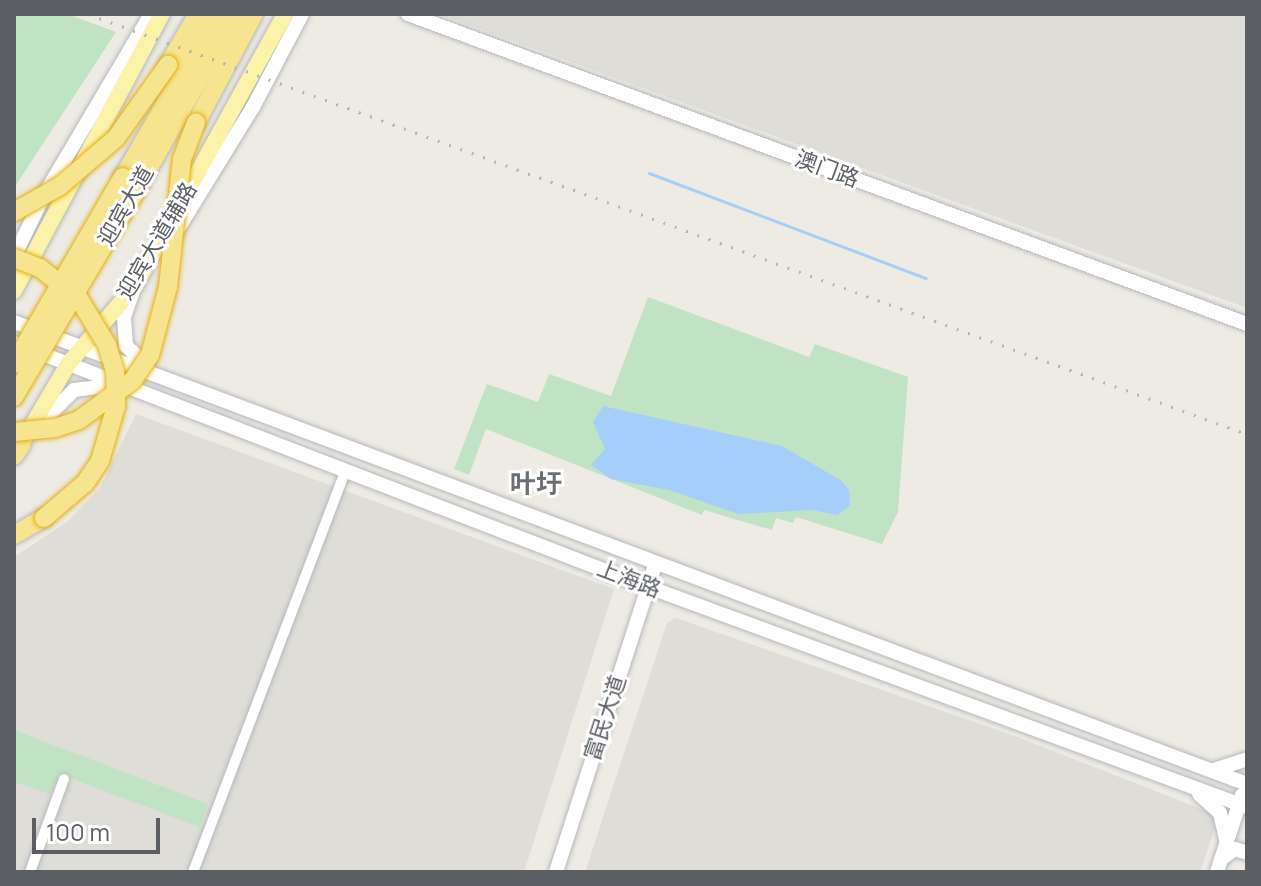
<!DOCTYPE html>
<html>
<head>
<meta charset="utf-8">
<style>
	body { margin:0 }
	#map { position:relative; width:1261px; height:886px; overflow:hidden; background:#edebe3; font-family:Manrope,"Noto Sans SC",sans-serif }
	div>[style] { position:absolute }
	.industrial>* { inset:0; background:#deddd7 }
	.green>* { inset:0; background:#c0e3c3 }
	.water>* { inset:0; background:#a5cffa }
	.stream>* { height:3px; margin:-1.5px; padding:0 1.5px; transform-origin:1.5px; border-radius:1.5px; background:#a5cffa }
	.roads { filter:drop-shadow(0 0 2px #b5b8bc) drop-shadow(0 0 2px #b5b8bc) }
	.street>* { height:10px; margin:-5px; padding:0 5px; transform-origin:5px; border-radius:5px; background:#fff }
	.secondary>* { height:14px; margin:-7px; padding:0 7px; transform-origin:7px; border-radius:7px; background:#fff }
	.primary>* { height:16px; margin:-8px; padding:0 8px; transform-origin:8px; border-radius:8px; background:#fbf3aa }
	.highway>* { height:18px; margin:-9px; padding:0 9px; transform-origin:9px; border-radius:9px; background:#f7e48f }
	.rail>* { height:3px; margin-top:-1.5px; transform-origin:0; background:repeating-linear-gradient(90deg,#b3b4b4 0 2px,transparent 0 12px) }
	.bridges { filter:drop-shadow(0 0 2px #e4b00c) drop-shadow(0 0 2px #e4b00c) }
	.highway-bridge>* { height:18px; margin:-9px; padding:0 9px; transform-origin:9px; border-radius:9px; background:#f7e48f }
	span { translate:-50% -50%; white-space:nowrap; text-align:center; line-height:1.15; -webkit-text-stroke:6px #fff; paint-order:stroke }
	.street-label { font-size:22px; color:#5b5e63 }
	.quarter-label { font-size:26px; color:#6c7075; font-weight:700 }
	.frame { position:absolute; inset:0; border:16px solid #5b5e63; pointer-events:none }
	.scale { position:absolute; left:32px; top:818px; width:128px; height:36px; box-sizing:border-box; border:4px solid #5b5e63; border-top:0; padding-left:10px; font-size:24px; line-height:28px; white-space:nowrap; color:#5b5e63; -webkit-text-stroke:6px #fff; paint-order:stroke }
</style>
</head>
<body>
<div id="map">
	<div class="industrial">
		<div style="clip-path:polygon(439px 14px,1247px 14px,1247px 308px)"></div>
		<div style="clip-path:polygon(136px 414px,614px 589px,524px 872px,14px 872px,14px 557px,67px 522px,100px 488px)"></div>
		<div style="clip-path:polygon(676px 618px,1020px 738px,1219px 816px,1200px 872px,585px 872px,667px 623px)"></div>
	</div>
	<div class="green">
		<div style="clip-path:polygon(14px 14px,67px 14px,116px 32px,14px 188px)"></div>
		<div style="clip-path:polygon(648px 297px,809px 357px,815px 344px,908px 377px,898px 512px,882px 544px,796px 517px,793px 523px,776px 518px,772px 530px,704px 510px,702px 515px,486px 429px,469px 475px,454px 469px,487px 384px,538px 402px,549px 374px,611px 396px)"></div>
		<div style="clip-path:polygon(14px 730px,208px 804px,200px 827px,59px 774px,50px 794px,14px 782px)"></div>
	</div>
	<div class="water">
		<div style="clip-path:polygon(603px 406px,782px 446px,842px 481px,849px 490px,850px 506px,837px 515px,812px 510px,738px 514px,669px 490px,611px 479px,591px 465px,605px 449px,593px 422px)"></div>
	</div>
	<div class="stream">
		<div style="left:649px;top:173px;width:296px;rotate:20.8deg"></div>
	</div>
	<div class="roads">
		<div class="street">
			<div style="left:30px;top:872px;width:99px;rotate:-69.9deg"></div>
			<div style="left:193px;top:872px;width:430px;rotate:-69.2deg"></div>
		</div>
		<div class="secondary">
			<div style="left:408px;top:14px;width:894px;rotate:20.28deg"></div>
			<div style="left:176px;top:232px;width:147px;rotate:-58.4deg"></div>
			<div style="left:253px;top:107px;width:105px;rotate:-62.2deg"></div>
			<div style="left:14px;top:257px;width:69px;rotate:-64.2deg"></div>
			<div style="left:44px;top:195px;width:210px;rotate:-59.4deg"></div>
			<div style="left:133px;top:291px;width:28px;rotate:109deg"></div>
			<div style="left:124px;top:317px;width:29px;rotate:86deg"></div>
			<div style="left:126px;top:346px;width:28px;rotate:42deg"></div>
			<div style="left:14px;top:322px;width:1317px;rotate:20.54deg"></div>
			<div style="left:14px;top:343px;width:662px;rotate:21.06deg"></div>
			<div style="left:632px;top:581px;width:655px;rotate:20.18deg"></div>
			<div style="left:38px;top:426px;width:51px;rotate:-45deg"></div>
			<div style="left:74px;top:390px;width:38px;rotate:-7deg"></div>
			<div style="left:1214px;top:770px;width:35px;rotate:-18deg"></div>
			<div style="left:1199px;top:794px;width:28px;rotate:42deg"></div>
			<div style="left:1220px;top:813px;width:26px;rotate:77deg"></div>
			<div style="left:1221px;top:859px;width:17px;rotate:-36deg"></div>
			<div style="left:1235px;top:849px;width:13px;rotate:18deg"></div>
			<div style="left:556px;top:872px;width:323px;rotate:-72.1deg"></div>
			<div style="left:1217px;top:872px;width:81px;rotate:-72deg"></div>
		</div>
		<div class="primary">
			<div style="left:14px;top:291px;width:314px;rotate:-61.9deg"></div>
			<div style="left:24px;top:439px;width:88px;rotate:-59.4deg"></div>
			<div style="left:69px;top:363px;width:101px;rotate:-49.4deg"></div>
			<div style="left:135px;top:286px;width:311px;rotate:-61.1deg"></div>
		</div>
		<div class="highway">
			<div style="left:168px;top:65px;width:59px;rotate:-59.5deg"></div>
			<div style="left:196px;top:123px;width:123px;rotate:-62deg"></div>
			<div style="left:123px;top:177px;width:188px;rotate:-60deg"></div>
			<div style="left:138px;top:187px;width:199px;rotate:-60.5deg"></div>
			<div style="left:14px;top:456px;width:14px;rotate:-56deg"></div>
			<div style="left:14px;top:535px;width:34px;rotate:-30deg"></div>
		</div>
	</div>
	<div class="rail">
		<div style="left:88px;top:14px;width:1233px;rotate:19.92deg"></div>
	</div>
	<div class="bridges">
		<div class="highway-bridge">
			<div style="left:14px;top:212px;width:53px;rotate:-29.5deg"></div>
			<div style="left:60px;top:186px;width:74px;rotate:-40.6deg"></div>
			<div style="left:116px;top:138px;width:90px;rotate:-54.5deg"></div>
			<div style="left:14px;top:258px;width:28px;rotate:21deg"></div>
			<div style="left:40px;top:268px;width:50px;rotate:38.5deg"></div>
			<div style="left:79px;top:299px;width:54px;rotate:58.7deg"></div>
			<div style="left:107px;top:345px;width:28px;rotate:73deg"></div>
			<div style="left:115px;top:372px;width:34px;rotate:88deg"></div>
			<div style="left:116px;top:406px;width:57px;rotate:106.2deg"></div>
			<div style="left:100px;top:461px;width:27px;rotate:124deg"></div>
			<div style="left:85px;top:483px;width:54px;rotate:139.5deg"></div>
			<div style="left:14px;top:364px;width:216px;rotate:-59.8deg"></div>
			<div style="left:14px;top:397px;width:244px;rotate:-59.4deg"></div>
			<div style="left:14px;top:432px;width:41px;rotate:-5.6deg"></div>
			<div style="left:55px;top:428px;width:25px;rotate:-18deg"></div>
			<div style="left:79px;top:420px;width:67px;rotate:-36.5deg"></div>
			<div style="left:133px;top:380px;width:30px;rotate:-56deg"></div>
			<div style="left:150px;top:355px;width:70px;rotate:-75.2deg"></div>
			<div style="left:168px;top:287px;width:129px;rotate:-83.8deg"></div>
			<div style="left:182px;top:159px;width:39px;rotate:-69deg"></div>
		</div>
	</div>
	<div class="street-label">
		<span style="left:827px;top:169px;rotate:20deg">澳门路</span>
		<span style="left:126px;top:206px;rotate:-60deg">迎宾大道</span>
		<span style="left:157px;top:241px;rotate:-59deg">迎宾大道辅路</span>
		<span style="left:629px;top:579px;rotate:21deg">上海路</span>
		<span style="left:605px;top:718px;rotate:-72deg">富民大道</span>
	</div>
	<div class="quarter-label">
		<span style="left:536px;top:484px">叶圩</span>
	</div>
	<div class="frame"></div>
	<div class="scale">100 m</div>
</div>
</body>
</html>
